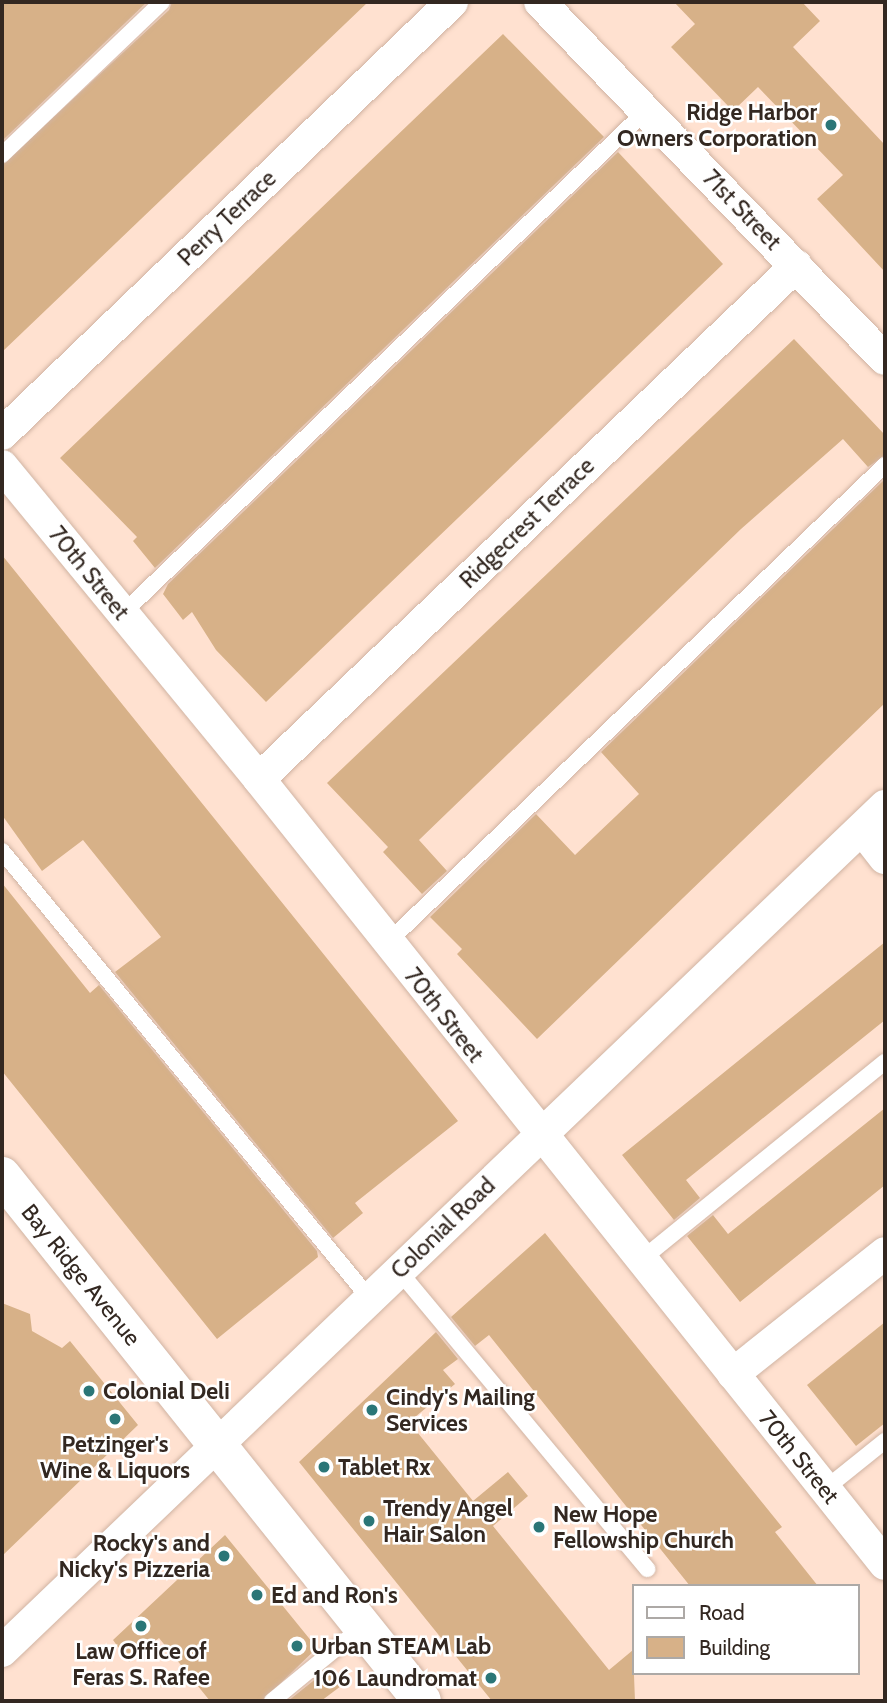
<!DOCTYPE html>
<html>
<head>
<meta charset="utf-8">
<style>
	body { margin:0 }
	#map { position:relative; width:887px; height:1703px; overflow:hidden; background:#ffe1d0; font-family:Cabin,sans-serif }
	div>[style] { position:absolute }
	.building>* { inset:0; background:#d7b188 }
	.roads { filter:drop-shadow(0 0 2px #d1b4a3) drop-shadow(0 0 2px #d1b4a3) }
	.service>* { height:16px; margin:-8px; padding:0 8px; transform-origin:8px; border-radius:8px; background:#fff }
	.minor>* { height:32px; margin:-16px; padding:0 16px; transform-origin:16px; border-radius:16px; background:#fff }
	.tertiary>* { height:38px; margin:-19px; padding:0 19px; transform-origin:19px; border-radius:19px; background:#fff }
	.dots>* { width:19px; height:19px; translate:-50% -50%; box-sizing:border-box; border:4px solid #fff; border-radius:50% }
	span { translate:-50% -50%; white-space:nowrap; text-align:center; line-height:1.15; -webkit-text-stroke:5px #fff; paint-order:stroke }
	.poi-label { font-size:23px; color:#332821; font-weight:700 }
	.right { translate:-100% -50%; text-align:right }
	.left { translate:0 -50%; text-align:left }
	.street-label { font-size:23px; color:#332821 }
	.frame { position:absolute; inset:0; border:4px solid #332821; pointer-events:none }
	.legend { position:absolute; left:632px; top:1584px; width:228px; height:91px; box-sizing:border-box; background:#fff; border:2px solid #ada9a6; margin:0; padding:9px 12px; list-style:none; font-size:21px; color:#332821 }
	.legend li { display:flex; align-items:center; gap:14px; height:35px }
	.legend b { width:35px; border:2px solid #ada9a6 }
</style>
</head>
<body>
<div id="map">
	<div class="building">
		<div style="clip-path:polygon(2px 2px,147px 2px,2px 141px)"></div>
		<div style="clip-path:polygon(172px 2px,368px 2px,2px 352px,2px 165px,169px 10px)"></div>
		<div style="clip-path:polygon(674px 2px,802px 2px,820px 21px,793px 47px,885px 145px,885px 272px,817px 199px,843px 175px,758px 87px,733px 111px,671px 47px,695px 24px)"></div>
		<div style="clip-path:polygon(503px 34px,604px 137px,155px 568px,133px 541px,137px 537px,60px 458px)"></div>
		<div style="clip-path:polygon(618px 152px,723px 264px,266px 702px,216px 650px,192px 612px,183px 620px,163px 594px,168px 584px)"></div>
		<div style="clip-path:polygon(794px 339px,885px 435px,885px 455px,868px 467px,843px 439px,741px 529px,419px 840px,447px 871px,422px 894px,383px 852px,388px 847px,327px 783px)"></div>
		<div style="clip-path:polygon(885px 479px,885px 703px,537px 1039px,457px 954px,462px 949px,430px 917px,536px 814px,575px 855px,616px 816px,639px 794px,601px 752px)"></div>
		<div style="clip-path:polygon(2px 555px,458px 1121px,355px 1203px,363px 1213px,333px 1238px,115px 972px,161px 937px,83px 840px,42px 871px,2px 815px)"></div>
		<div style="clip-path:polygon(2px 883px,90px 993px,99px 985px,317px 1251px,318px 1257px,217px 1339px,2px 1071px)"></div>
		<div style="clip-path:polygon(885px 942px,885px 1020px,686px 1180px,700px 1198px,674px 1220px,622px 1155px)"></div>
		<div style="clip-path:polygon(885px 1108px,885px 1185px,740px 1302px,687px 1236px,713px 1215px,728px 1234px)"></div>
		<div style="clip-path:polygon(545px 1233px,782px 1527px,775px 1532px,818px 1586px,690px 1586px,489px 1335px,475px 1346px,451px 1317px)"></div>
		<div style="clip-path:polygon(2px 1303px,30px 1314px,32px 1331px,62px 1348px,70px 1341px,138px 1425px,2px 1556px)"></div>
		<div style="clip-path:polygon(885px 1322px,885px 1423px,856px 1446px,807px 1385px)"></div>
		<div style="clip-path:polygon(436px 1332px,458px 1359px,443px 1370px,455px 1384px,409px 1422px,473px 1501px,508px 1472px,528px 1496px,493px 1526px,609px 1670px,633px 1650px,635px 1701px,492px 1701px,299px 1462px)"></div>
		<div style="clip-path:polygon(225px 1535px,317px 1648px,262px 1701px,210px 1701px,159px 1638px,129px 1662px,113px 1640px)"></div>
		<div style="clip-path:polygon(328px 1669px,341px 1686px,321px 1701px,288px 1701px)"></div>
	</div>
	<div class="roads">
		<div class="service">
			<div style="left:2px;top:155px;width:221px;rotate:-43.7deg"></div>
			<div style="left:123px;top:613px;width:725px;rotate:-43.83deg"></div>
			<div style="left:2px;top:851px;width:580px;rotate:50.6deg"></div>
			<div style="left:387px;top:943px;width:690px;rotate:-43.83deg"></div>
			<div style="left:641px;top:1260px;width:314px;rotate:-39.1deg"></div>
			<div style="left:399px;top:1271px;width:388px;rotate:50.2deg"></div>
			<div style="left:825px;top:1489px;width:77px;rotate:-38.7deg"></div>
			<div style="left:272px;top:1701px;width:117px;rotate:-39.4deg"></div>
		</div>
		<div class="minor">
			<div style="left:540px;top:2px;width:496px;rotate:46deg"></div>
			<div style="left:2px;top:434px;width:624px;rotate:-43.83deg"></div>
			<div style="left:2px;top:466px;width:405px;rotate:50.6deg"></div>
			<div style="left:259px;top:779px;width:1004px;rotate:51.43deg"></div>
			<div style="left:259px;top:779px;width:743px;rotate:-43.69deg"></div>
			<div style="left:862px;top:829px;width:37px;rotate:52deg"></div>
			<div style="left:733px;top:1374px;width:194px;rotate:-38.5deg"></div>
			<div style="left:2px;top:1651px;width:1222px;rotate:-43.74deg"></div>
		</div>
		<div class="tertiary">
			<div style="left:2px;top:1176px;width:672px;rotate:51.34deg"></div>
		</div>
	</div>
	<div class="dots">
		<div style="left:831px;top:125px;background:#2b7677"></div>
		<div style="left:89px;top:1391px;background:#2b7677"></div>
		<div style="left:372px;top:1410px;background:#2b7677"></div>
		<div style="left:115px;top:1419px;background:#2b7677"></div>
		<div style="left:324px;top:1467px;background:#2b7677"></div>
		<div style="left:369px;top:1521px;background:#2b7677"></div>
		<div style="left:539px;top:1527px;background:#2b7677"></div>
		<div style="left:224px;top:1556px;background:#2b7677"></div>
		<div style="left:257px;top:1595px;background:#2b7677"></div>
		<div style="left:141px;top:1626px;background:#2b7677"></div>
		<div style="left:297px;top:1646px;background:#2b7677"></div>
		<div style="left:491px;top:1678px;background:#2b7677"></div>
	</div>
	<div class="poi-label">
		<span class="right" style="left:817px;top:125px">Ridge Harbor<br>Owners Corporation</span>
		<span class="left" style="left:103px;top:1391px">Colonial Deli</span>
		<span class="left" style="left:386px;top:1410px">Cindy's Mailing<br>Services</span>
		<span style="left:115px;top:1457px">Petzinger's<br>Wine &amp; Liquors</span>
		<span class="left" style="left:338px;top:1467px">Tablet Rx</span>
		<span class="left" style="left:383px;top:1521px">Trendy Angel<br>Hair Salon</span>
		<span class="left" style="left:553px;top:1527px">New Hope<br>Fellowship Church</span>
		<span class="right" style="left:210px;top:1556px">Rocky's and<br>Nicky's Pizzeria</span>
		<span class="left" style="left:271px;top:1595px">Ed and Ron's</span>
		<span class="left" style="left:311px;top:1646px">Urban STEAM Lab</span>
		<span style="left:141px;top:1664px">Law Office of<br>Feras S. Rafee</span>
		<span class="right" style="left:477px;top:1678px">106 Laundromat</span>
	</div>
	<div class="street-label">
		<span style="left:742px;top:210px;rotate:46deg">71st Street</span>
		<span style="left:227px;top:218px;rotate:-44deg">Perry Terrace</span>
		<span style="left:527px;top:523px;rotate:-44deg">Ridgecrest Terrace</span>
		<span style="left:89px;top:573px;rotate:51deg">70th Street</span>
		<span style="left:444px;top:1015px;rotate:52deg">70th Street</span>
		<span style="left:443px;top:1228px;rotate:-44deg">Colonial Road</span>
		<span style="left:81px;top:1275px;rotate:51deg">Bay Ridge Avenue</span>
		<span style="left:799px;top:1457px;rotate:51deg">70th Street</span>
	</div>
	<div class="frame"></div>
	<ul class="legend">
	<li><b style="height:9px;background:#fff"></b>Road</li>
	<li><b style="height:19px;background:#d7b188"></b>Building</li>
	</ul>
</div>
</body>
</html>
